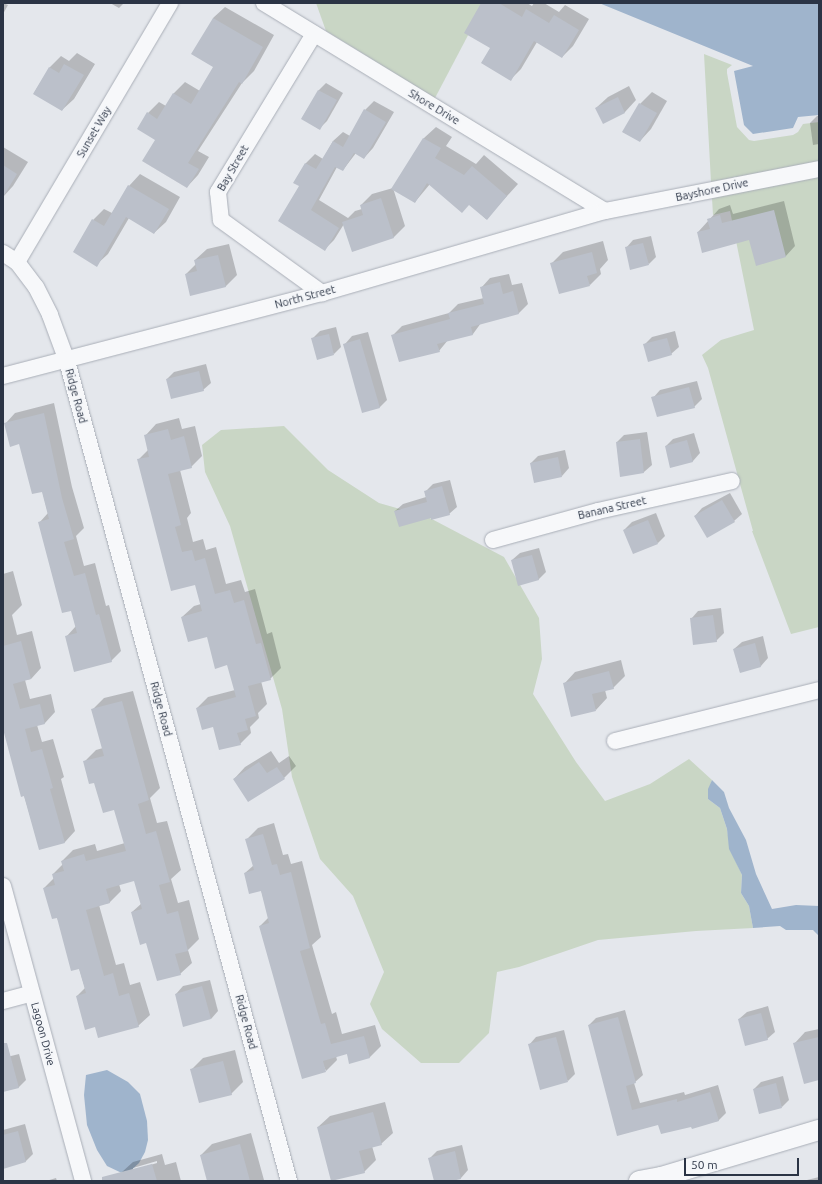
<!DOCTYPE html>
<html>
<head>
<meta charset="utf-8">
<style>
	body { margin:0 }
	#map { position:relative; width:822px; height:1184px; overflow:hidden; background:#e4e7ec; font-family:Ubuntu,sans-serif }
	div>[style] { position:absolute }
	.green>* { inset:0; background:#c9d6c5 }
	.water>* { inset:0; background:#9fb4cc }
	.shadow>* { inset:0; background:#0003 }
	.building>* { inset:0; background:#bbc0ca }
	.roads { filter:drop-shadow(0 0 1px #a9aeb7) drop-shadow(0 0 1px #a9aeb7) }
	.minor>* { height:16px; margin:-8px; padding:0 8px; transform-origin:8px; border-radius:8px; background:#f7f8fa }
	.tertiary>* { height:20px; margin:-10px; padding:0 10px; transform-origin:10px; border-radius:10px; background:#f7f8fa }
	span { translate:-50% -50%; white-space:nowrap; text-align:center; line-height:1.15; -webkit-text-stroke:4px #f4f6f9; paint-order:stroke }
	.street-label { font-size:11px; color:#2b3445 }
	.frame { position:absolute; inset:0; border:4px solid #2b3445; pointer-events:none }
	.scale { position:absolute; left:684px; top:1158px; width:115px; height:18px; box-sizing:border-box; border:2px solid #2b3445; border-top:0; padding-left:5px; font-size:12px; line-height:14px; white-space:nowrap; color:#2b3445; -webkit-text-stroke:3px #f4f6f9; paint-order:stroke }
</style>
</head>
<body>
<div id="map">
	<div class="green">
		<div style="clip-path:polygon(316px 3px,485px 3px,435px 98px,326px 31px)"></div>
		<div style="clip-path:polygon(704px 54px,732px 65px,727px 69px,727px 73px,737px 127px,749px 140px,754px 141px,793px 135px,798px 132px,803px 124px,819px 122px,819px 161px,711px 182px)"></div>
		<div style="clip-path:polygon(819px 177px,819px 627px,791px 634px,752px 531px,753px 531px,708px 368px,702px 355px,721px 340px,754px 330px,730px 211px,713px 215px,712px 198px)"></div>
		<div style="clip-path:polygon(284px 426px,328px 470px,379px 503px,428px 517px,504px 557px,539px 618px,542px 659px,533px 694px,576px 762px,605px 801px,650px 784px,689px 759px,712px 780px,709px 789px,708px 799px,720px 808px,727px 829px,730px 849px,742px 875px,741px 893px,749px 906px,753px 928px,696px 931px,598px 940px,519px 967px,497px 972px,489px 1033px,459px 1063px,421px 1063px,382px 1029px,370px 1004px,384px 972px,353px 896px,320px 859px,292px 777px,282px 709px,230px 526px,205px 472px,202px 445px,221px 430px)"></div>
	</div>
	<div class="water">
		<div style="clip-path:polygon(599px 3px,819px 3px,819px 115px,798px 117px,793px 128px,753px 134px,744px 125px,734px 71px,753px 66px)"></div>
		<div style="clip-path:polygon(712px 780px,724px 792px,729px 808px,746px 840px,756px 874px,772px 909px,796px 905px,819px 906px,819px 936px,813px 930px,786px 930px,780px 926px,753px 928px,749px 906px,741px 893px,742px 875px,729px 849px,727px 829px,720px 808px,708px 799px,708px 789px)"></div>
		<div style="clip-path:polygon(107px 1070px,128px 1082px,140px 1094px,147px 1121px,148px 1140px,145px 1152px,139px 1163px,126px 1175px,107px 1166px,97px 1150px,87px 1125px,84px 1095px,86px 1075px)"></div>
	</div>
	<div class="shadow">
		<div style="clip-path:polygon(3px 3px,8px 5px,3px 14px)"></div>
		<div style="clip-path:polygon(110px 3px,124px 3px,119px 8px)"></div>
		<div style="clip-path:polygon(483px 3px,527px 3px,532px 6px,534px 3px,544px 3px,559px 12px,565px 5px,589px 19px,573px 46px,562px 57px,537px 42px,521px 69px,511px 79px,491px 48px)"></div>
		<div style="clip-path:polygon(225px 7px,274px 35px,254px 71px,242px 83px,198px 151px,209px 157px,198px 175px,187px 187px,156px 139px,148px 113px,159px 102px,166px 106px,174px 93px,185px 82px,200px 91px,215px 66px,213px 18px)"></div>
		<div style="clip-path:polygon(77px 53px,95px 64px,74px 99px,62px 110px,34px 93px,50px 67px,61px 56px,69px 61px)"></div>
		<div style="clip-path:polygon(326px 83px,343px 93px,327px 121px,319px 129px,302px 118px,319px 90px)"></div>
		<div style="clip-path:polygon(629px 86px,636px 100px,625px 112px,603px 122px,596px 108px,608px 97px)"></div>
		<div style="clip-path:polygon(652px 92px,667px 101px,651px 129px,640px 141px,623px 132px,640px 104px)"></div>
		<div style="clip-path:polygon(374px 101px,394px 112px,373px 148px,364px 158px,356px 153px,343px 170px,337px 167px,319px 200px,348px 218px,355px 211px,362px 209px,361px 205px,372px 194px,393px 188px,424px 138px,436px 127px,452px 137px,446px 146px,476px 164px,484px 155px,518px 184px,486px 219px,470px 204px,430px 184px,415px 202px,393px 188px,405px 226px,394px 237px,353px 251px,344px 224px,334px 240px,325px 249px,301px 186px,295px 182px,306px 163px,315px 154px,323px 159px,333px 141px,343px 132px,350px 136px,365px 110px)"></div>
		<div style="clip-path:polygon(817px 116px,819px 116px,819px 144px,813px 145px,810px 123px)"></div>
		<div style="clip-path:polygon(3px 147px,28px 162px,13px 186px,3px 197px)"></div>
		<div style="clip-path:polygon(140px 174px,180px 197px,166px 222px,154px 233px,129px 218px,108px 254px,96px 265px,93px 220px,104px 209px,112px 213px,129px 186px)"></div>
		<div style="clip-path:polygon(784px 201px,795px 246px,785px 257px,750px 239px,698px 232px,719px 209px,730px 205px,733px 214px)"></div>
		<div style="clip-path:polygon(651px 236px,656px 257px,649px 264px,626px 248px,633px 240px)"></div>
		<div style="clip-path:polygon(603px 241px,608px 260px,600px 269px,601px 274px,590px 285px,551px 264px,563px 252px)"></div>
		<div style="clip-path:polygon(229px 244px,237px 275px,225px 287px,186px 274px,196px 264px,195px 260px,207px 249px)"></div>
		<div style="clip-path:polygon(509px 274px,512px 285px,522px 283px,528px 304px,519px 313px,481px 323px,473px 334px,448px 340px,439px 351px,393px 335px,402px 326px,449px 313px,458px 304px,484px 298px,481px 288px,490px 278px)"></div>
		<div style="clip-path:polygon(336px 327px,341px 347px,334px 354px,312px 339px,320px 331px)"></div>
		<div style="clip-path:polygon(675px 331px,679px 347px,671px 354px,645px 344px,652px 337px)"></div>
		<div style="clip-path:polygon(368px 332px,387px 400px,380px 407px,363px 411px,345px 344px,352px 336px)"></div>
		<div style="clip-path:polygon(206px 364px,211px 383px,203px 390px,167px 379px,174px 372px)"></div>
		<div style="clip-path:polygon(697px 381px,702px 399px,694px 407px,653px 398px,660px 390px)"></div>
		<div style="clip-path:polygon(54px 403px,72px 487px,84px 528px,76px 536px,84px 566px,95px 563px,106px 606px,109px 605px,121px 651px,111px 661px,66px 637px,76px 626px,72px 609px,39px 523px,48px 513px,42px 490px,20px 443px,5px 424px,15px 413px)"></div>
		<div style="clip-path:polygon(179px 418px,182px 429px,195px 426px,202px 456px,191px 467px,180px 470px,191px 513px,187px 518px,193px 542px,203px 539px,206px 550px,216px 547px,226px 584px,241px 580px,245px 592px,255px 589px,267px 634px,272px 632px,281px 668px,270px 679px,261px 681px,267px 704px,258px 713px,259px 718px,250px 727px,251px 733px,240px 744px,213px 726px,197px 708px,208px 697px,235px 690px,228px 664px,207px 636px,182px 617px,194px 606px,201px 604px,196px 583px,138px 460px,149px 449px,145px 436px,156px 424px)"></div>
		<div style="clip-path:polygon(647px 432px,652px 465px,644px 472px,621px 476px,617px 442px,624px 435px)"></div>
		<div style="clip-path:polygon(694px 433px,700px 453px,693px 461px,671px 467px,666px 446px,673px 439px)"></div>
		<div style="clip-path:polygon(565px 450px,569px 468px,562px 476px,531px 463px,538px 456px)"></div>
		<div style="clip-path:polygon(450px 480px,457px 507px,449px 514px,432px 517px,395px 511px,403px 504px,426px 497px,425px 492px,433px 484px)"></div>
		<div style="clip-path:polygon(730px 493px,742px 514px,734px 521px,695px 516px,702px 508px)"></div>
		<div style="clip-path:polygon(656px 513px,665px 536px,658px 543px,624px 530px,632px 522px)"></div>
		<div style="clip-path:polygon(539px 548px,546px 572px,538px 580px,512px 560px,520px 553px)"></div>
		<div style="clip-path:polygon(13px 571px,22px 605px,12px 615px,17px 635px,32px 631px,41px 668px,31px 679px,25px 680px,30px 699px,51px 694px,55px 712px,45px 723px,37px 725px,42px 742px,53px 739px,64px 777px,61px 779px,75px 831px,65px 842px,40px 849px,3px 725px,3px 574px)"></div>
		<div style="clip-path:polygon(721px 608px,724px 633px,716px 641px,691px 619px,698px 611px)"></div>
		<div style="clip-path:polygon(763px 636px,768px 658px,761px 666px,740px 672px,734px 649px,742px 642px)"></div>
		<div style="clip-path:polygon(621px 660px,625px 676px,613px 688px,605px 690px,607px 698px,596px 710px,564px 684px,575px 672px)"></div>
		<div style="clip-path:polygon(133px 691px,160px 788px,150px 798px,157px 823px,167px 821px,181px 870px,171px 879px,178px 903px,189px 900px,199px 939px,188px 950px,192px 963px,180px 974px,147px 942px,132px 912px,142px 903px,135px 880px,119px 884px,121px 891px,109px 903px,99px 905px,116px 965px,124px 963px,130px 985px,140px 982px,150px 1015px,138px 1026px,96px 1026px,77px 996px,85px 988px,79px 968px,44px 888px,54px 878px,53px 874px,63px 864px,62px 861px,73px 850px,95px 844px,97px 851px,125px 843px,115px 809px,95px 782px,84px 762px,96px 750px,103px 748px,92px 710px,104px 698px)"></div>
		<div style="clip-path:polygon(271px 751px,279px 763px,289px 756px,296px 766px,284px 778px,234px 779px,245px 767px)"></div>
		<div style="clip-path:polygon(274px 823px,283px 855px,288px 854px,291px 864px,302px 861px,321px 937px,312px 945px,332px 1014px,336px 1012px,342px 1034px,375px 1025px,381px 1046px,370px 1057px,350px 1062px,347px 1053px,336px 1056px,337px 1060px,326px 1071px,260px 926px,269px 917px,261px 890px,245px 873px,254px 865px,247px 839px,258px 828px)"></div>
		<div style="clip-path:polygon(210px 980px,218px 1011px,211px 1019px,176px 994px,183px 986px)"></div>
		<div style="clip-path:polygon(768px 1006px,775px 1032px,767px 1039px,739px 1019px,747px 1012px)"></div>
		<div style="clip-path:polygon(625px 1010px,643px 1075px,634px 1083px,640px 1103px,684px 1092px,685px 1095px,718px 1085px,726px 1113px,718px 1121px,692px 1125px,659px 1124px,618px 1135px,589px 1025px,596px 1018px)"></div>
		<div style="clip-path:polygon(819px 1029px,819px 1079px,794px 1044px,805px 1032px)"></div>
		<div style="clip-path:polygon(564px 1030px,575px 1074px,568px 1081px,529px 1045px,536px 1037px)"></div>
		<div style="clip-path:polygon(235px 1050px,243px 1082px,231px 1094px,191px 1070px,203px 1058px)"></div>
		<div style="clip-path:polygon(19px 1054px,26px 1080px,19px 1087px,3px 1091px,3px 1058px)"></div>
		<div style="clip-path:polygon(783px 1076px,789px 1100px,782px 1107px,754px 1089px,761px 1082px)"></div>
		<div style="clip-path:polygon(385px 1102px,393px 1133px,381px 1144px,372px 1146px,376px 1160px,364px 1172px,318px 1127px,330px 1116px)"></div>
		<div style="clip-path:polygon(25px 1124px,33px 1154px,26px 1161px,3px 1168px,3px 1130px)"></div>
		<div style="clip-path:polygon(251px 1133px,264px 1180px,266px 1181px,208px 1181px,201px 1155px,212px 1144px)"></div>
		<div style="clip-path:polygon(462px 1145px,468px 1170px,461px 1178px,448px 1181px,435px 1181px,429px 1159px,437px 1151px)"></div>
		<div style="clip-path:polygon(evenodd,162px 1154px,165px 1165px,176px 1162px,181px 1181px,125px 1181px,122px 1172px,133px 1162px,162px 1154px,157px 1161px,157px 1163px,133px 1170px,133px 1168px,157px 1161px)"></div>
		<div style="clip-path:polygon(819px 1177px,819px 1181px,803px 1181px)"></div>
		<div style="clip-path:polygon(56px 1178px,57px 1181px,46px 1181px)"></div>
	</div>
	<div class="building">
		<div style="clip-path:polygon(481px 3px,499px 3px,522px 17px,526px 9px,549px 23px,554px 15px,579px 30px,562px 58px,534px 41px,511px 81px,481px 63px,490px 48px,464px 33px)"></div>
		<div style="clip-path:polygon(213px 18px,263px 47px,242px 84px,239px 82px,188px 163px,199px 169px,187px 188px,142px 161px,155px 140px,137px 129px,147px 112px,157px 119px,173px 93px,191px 104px,213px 67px,191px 54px)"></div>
		<div style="clip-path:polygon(64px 64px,84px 75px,62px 111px,33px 94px,49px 67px,59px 73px)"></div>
		<div style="clip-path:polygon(318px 90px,337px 100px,320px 130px,301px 119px)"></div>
		<div style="clip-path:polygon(618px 97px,625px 113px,603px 124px,595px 108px)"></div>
		<div style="clip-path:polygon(639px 103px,657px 113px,640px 142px,622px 132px)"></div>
		<div style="clip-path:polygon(364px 109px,386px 122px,364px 159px,354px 153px,343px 171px,335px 167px,311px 210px,339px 228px,325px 251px,278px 221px,299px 186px,293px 183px,305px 163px,316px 169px,333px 141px,343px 147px)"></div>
		<div style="clip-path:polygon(423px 138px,441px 148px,435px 158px,464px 175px,472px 166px,507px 196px,487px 220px,469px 205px,462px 213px,427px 183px,415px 203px,391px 189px)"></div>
		<div style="clip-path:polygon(3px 165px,17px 174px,3px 197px)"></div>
		<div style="clip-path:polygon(128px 185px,169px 209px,154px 234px,126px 217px,97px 267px,73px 252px,92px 219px,104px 226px)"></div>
		<div style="clip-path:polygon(381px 198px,394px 238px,352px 252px,342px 222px,363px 215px,360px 205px)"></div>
		<div style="clip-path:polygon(774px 210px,786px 257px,756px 266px,749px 240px,702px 253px,697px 232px,710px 229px,707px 219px,720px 215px,722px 223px)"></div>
		<div style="clip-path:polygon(643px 243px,649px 265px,630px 270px,625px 247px)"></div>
		<div style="clip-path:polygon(592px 252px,597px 273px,587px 276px,590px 286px,559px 294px,550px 263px)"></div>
		<div style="clip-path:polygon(218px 255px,226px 287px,190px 296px,185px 274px,197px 271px,194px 260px)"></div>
		<div style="clip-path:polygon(500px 282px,503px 294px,513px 291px,519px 314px,471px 327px,473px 335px,437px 344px,440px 352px,399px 362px,391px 335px,450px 319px,448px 313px,484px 304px,480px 287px)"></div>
		<div style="clip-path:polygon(329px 334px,334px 355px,317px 360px,311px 338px)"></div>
		<div style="clip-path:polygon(667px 338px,672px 355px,648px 362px,643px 344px)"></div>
		<div style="clip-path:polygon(360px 339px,380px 408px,362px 413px,343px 344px)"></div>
		<div style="clip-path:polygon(199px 371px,204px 391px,171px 399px,166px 379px)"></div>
		<div style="clip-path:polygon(689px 387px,695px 408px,657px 417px,651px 397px)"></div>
		<div style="clip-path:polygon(44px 413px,62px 498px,74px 539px,64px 542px,74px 576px,85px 573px,96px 615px,99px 614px,112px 662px,74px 672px,65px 636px,77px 633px,71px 611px,62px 613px,38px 522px,49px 519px,42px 492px,32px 494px,19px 444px,10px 447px,4px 423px)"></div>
		<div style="clip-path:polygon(168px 429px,171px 440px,184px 436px,192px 468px,168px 474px,181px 525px,175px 527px,182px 552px,192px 550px,195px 561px,205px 558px,215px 594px,230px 590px,234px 603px,244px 600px,256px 644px,261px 643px,271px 680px,248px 686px,256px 716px,245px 719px,248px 730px,237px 733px,241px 745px,219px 750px,213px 727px,202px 730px,196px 708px,236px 697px,227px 665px,215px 669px,207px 637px,188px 642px,181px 617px,202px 611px,195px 585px,171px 591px,137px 459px,149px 457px,144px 435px)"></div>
		<div style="clip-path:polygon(640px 439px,644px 473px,620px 477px,616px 442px)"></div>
		<div style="clip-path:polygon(687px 440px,693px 462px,670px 468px,665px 446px)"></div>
		<div style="clip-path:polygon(558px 457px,562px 477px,534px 483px,530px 463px)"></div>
		<div style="clip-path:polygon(442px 486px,450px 515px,431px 520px,431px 518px,399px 527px,394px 511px,427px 502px,424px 491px)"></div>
		<div style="clip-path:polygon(722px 500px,735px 522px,707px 538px,694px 516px)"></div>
		<div style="clip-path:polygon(648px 520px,658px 544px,633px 554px,623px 530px)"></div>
		<div style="clip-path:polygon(532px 555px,539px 580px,518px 586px,511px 560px)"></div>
		<div style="clip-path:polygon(713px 615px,717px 642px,693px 645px,690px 618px)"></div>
		<div style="clip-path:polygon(21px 641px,31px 679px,13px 684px,20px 709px,40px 704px,45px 724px,25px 729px,31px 752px,42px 749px,53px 788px,50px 789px,65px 843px,39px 850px,24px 796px,21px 797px,3px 729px,3px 646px)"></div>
		<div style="clip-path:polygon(755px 643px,761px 667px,740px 673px,733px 649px)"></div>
		<div style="clip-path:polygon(609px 671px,614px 689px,592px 694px,596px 711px,571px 717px,563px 683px)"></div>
		<div style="clip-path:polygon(122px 701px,149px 800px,138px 804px,146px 834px,156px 831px,170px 882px,159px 885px,167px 914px,178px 911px,188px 951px,175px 954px,181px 975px,157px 981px,146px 943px,140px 945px,131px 912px,142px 909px,134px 881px,106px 889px,110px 903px,86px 910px,104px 976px,113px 973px,119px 996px,129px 993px,139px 1027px,98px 1038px,95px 1027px,85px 1030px,76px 996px,86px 993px,79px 969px,71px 971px,57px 918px,52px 919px,43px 888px,55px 885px,52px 874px,64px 871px,61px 861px,84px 854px,86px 861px,126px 851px,114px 810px,103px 813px,94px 783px,89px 784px,83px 761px,104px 756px,91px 709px)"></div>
		<div style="clip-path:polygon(259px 762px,267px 773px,277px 767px,285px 779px,248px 802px,233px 779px)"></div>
		<div style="clip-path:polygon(263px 834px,272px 865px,277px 864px,280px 875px,291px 872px,310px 948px,300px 951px,321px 1024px,325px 1023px,331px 1044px,364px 1036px,370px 1058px,349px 1064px,347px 1054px,323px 1061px,326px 1072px,302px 1079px,259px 926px,269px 923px,261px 891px,249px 894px,244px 873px,254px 870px,245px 839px)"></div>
		<div style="clip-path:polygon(202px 986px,211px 1019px,183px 1027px,175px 994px)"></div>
		<div style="clip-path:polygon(761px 1013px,768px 1040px,745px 1046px,738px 1019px)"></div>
		<div style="clip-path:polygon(618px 1017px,636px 1083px,626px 1086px,632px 1110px,677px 1099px,677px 1102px,710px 1092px,719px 1121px,692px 1129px,691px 1127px,661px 1134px,658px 1125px,617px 1136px,588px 1025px)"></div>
		<div style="clip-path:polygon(556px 1037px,568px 1082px,540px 1090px,528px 1044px)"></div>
		<div style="clip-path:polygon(819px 1037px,819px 1080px,804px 1084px,793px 1043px)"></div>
		<div style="clip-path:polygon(3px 1043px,7px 1043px,19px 1088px,3px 1092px)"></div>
		<div style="clip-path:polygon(223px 1061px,232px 1095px,199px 1103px,190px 1069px)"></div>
		<div style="clip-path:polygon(776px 1083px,782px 1108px,759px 1114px,753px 1089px)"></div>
		<div style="clip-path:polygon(373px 1112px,382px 1145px,359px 1151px,365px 1173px,331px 1181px,317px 1127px)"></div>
		<div style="clip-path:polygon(18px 1131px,26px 1162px,3px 1169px,3px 1135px)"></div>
		<div style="clip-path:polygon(240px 1144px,250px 1181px,207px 1181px,200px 1155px)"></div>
		<div style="clip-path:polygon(455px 1151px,461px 1179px,452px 1181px,434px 1181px,428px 1158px)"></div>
		<div style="clip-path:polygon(152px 1164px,157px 1181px,102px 1181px,102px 1177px)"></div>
	</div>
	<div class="roads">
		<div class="minor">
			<div style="left:264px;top:3px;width:399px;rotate:31.4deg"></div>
			<div style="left:314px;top:34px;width:185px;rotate:121.3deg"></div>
			<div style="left:218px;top:192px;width:28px;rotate:84deg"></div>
			<div style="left:221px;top:220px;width:125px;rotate:35.9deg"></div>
			<div style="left:3px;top:253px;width:17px;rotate:33deg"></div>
			<div style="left:17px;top:262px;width:31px;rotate:53deg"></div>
			<div style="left:36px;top:287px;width:31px;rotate:63deg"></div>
			<div style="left:50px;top:315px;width:49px;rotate:69.7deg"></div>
			<div style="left:67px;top:361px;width:850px;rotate:74.85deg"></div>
			<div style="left:17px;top:262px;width:301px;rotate:-59.4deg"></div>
			<div style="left:3px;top:376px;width:330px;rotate:-14.6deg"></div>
			<div style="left:322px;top:293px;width:295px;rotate:-16.2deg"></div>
			<div style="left:605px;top:211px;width:218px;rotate:-11.1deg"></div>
			<div style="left:493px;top:540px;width:109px;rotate:-15.4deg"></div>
			<div style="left:598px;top:511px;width:137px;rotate:-12.6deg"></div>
			<div style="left:615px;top:741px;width:210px;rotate:-14deg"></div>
			<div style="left:3px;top:886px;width:306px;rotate:74.8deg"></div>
			<div style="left:3px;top:1001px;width:30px;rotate:-15deg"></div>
		</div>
		<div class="tertiary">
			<div style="left:639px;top:1181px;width:22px;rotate:-10deg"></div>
			<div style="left:661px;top:1177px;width:165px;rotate:-16.6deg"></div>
		</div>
	</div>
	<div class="street-label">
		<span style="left:434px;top:107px;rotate:31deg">Shore Drive</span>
		<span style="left:94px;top:132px;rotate:-60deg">Sunset Way</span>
		<span style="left:233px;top:168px;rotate:-60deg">Bay Street</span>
		<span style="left:712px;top:190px;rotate:-12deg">Bayshore Drive</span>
		<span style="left:305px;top:297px;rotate:-15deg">North Street</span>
		<span style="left:76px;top:396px;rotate:75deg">Ridge Road</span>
		<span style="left:612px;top:508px;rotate:-13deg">Banana Street</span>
		<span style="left:161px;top:709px;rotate:75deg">Ridge Road</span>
		<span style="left:246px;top:1022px;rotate:75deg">Ridge Road</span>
		<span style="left:43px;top:1034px;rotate:75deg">Lagoon Drive</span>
	</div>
	<div class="frame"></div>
	<div class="scale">50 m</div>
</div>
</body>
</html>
